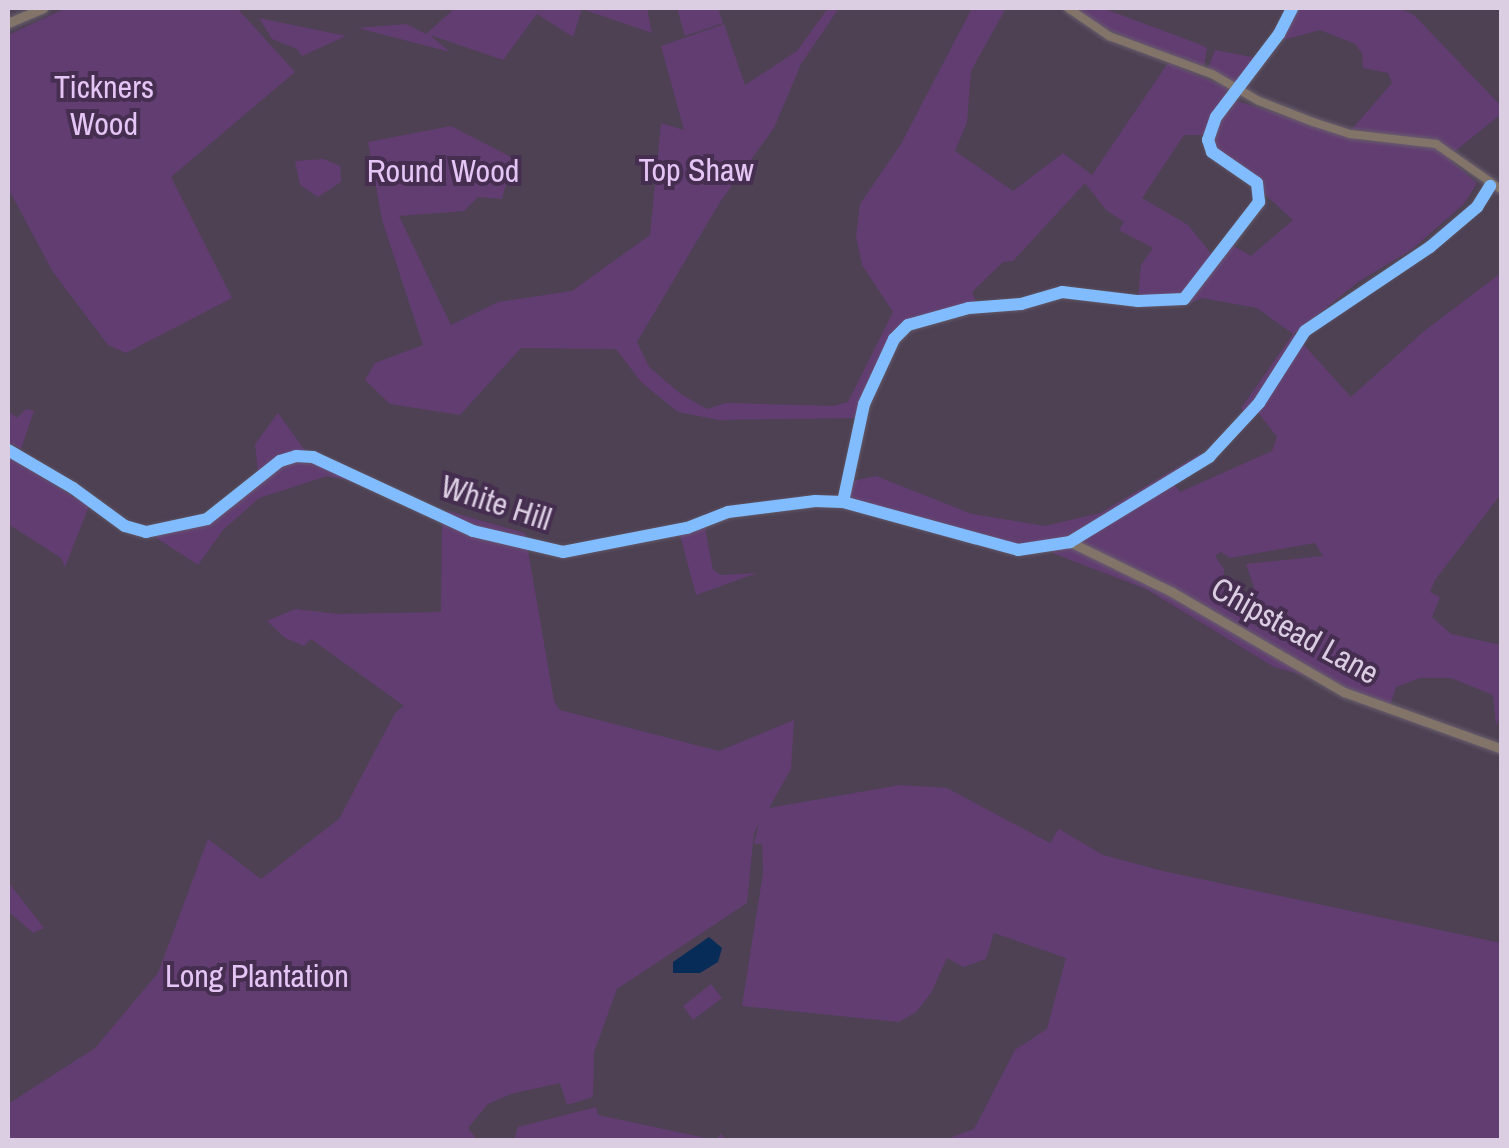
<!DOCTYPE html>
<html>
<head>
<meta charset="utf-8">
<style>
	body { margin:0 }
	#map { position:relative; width:1509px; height:1148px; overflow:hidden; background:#4d4153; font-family:"Archivo Narrow",sans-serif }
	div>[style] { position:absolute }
	.green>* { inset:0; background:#623d72 }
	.water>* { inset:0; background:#072c58 }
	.roads { filter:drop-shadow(0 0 2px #695f6e) drop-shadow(0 0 2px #695f6e) }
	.minor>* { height:8px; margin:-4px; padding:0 4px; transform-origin:4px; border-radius:4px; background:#827469 }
	.tertiary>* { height:9px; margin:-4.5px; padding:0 4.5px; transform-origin:4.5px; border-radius:4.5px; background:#827469 }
	.cycleway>* { height:12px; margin:-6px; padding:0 6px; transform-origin:6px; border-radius:6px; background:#80bcff }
	span { translate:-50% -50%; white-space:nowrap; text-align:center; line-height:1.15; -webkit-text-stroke:8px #452e50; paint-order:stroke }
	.park-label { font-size:32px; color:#e5c5f5 }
	.street-label { font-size:32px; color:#dbcde2 }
	.frame { position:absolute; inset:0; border:10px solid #dbcde2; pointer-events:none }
</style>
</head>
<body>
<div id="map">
	<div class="green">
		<div style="clip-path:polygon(66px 8px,237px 8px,295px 72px,171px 177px,232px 298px,126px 353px,108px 345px,53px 272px,8px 188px,8px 35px)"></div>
		<div style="clip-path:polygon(455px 8px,647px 8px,652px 33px,582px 9px,573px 37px,537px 14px,503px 60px,430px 35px,450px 52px,358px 28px,406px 24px,426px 34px)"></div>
		<div style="clip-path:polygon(677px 8px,718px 8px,723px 23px,685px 36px)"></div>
		<div style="clip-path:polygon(828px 8px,839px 8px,801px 64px,774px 128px,720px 202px,637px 342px,649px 367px,682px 395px,707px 409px,726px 403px,833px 406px,848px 402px,893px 312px,862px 265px,856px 237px,860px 204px,901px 144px,972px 8px,1006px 8px,971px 71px,967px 122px,955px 151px,1013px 191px,1063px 153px,1092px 175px,1168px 63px,1228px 88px,1206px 135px,1184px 135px,1142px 198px,1188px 225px,1213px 256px,1183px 296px,1138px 299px,1141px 265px,1153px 248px,1119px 230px,1124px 222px,1106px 210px,1085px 183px,1013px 261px,1003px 262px,972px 292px,976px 302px,918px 318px,893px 336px,861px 413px,854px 418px,719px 420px,678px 412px,641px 382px,616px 349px,521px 348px,460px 415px,390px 404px,365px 380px,375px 363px,423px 345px,382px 220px,368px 142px,451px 126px,513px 158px,502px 199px,478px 197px,464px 211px,399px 216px,451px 325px,498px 302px,572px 291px,650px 235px,661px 123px,684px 130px,661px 46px,724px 24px,745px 85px,797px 51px)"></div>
		<div style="clip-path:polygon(1062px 8px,1102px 8px,1199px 44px,1207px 48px,1204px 66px,1154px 50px)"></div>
		<div style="clip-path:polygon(1296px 8px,1399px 8px,1414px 15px,1501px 106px,1501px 114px,1454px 152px,1438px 141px,1352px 129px,1392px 83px,1388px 73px,1363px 68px,1362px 53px,1355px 44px,1320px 30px,1283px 40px)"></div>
		<div style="clip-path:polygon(259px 18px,346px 36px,302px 56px,297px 49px,272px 39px)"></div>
		<div style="clip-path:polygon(1215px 50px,1257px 58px,1239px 81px,1233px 82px,1208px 68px)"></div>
		<div style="clip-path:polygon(evenodd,1231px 99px,1362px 141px,1434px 146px,1477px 183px,1464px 204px,1411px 250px,1358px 282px,1294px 334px,1351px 397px,1423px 332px,1501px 273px,1501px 494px,1435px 580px,1430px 592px,1440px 597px,1432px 617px,1451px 634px,1501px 645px,1501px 713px,1496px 726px,1493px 695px,1451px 678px,1420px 678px,1396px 687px,1390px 706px,1342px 686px,1274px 667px,1146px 589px,1055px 554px,1043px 542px,1018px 547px,848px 498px,852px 481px,876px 476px,972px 514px,1045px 526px,1100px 513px,1200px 454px,1203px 456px,1158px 485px,1146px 502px,1174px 484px,1180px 492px,1272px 451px,1277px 437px,1256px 410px,1244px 413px,1241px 408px,1293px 334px,1257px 308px,1202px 298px,1183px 306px,1232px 245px,1251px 256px,1293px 220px,1216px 150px,1212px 137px,1231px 99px,1315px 543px,1323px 556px,1246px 564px,1257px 596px,1247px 608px,1274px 634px,1254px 625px,1223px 588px,1224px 569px,1215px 556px,1221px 552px,1230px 558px,1315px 543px)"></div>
		<div style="clip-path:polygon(324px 159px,340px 166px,341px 182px,318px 197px,300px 185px,295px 161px)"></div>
		<div style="clip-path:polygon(26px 409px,34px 411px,21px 449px,8px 442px,8px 411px,17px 418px)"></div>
		<div style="clip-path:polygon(278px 413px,314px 463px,355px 482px,327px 476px,259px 498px,223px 530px,198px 565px,152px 535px,205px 523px,259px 482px,255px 444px)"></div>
		<div style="clip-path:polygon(8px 457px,89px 506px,65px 567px,61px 558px,8px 524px)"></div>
		<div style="clip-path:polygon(448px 511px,525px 533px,554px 701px,560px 710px,719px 751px,794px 720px,791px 769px,769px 808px,900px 785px,947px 788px,1050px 843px,1059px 829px,1103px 855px,1163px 871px,1501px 943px,1501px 1140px,944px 1140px,974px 1129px,1015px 1050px,1047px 1029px,1066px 958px,994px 933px,986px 959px,963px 967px,947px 958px,931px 993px,916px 1012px,899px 1022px,742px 1006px,763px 873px,762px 844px,754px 844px,759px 823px,754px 833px,747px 903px,617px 989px,594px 1052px,593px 1097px,567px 1105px,560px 1083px,511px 1094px,488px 1104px,468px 1128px,477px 1140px,8px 1140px,8px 1104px,95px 1048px,158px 973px,208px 839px,261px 879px,339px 819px,395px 713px,404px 706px,311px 639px,304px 646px,285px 638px,267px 621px,295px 609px,338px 614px,441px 612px,442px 525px)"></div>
		<div style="clip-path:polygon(704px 523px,713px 570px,721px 575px,757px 573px,696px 595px,680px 535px)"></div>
		<div style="clip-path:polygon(8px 882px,44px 928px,42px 929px,33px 933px,8px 911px)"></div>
		<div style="clip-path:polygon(711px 984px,722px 998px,693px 1020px,683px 1006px)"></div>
		<div style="clip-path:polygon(596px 1107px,598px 1115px,715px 1140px,721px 1134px,726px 1140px,514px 1140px,518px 1127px)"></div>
	</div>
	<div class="water">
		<div style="clip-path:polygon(709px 937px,722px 948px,718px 962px,700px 973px,673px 973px,673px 962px)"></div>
	</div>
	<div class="roads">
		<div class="minor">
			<div style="left:1068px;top:8px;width:50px;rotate:34.3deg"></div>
			<div style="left:1109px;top:36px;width:110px;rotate:20.3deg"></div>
			<div style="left:1212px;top:74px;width:54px;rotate:29.9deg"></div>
			<div style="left:1259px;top:101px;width:58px;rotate:21.3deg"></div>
			<div style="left:1313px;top:122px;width:39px;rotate:18deg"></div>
			<div style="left:1350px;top:134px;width:87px;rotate:6.6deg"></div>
			<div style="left:1436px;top:144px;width:80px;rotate:34.9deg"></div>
			<div style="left:1070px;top:542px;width:163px;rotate:-31.4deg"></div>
			<div style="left:1209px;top:457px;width:74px;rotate:-47.2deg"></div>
			<div style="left:1259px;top:403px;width:85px;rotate:-57.4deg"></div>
			<div style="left:1305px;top:331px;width:151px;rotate:-33.9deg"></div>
			<div style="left:1430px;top:247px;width:62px;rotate:-40.4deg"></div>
			<div style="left:1477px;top:207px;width:25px;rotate:-58deg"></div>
		</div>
		<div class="tertiary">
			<div style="left:8px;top:23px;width:38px;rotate:-23deg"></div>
			<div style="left:8px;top:450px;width:75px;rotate:30.3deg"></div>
			<div style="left:73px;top:488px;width:64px;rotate:36.2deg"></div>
			<div style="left:125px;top:526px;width:22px;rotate:16deg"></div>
			<div style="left:146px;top:532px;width:62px;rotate:-12deg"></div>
			<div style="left:207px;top:519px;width:93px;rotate:-38.5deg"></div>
			<div style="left:280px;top:461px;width:17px;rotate:-17deg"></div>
			<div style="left:296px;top:456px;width:17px;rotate:3deg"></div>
			<div style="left:313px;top:457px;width:176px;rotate:24.8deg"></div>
			<div style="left:473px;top:531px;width:92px;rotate:13.1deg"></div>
			<div style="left:563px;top:552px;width:126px;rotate:-11deg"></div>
			<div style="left:687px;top:528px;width:44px;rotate:-21.3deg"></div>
			<div style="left:728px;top:512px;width:88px;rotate:-7.2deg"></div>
			<div style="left:815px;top:501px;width:28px;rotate:2deg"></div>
			<div style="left:843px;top:502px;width:181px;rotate:15.3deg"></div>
			<div style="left:1018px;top:550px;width:53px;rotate:-8.7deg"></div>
			<div style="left:1070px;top:542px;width:114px;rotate:26.1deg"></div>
			<div style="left:1172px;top:592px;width:199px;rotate:30.2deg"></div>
			<div style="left:1344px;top:692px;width:168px;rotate:19.8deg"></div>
			<div style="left:843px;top:502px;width:100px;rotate:-77.9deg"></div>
			<div style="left:864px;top:404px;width:72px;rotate:-65.2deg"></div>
			<div style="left:894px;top:339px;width:20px;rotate:-45deg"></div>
			<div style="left:908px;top:325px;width:63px;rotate:-15.6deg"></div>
			<div style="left:969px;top:308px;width:52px;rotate:-4.4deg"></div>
			<div style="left:1021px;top:304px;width:43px;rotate:-16.3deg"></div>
			<div style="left:1062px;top:292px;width:77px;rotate:6.8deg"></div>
			<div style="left:1138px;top:301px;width:46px;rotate:-2.5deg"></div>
			<div style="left:1184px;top:299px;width:123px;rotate:-52.3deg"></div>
			<div style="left:1259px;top:202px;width:19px;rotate:-96deg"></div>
			<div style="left:1257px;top:183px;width:55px;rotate:-145.4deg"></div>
			<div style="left:1212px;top:152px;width:13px;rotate:-108deg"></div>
			<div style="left:1208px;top:140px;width:24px;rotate:-71deg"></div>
			<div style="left:1216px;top:117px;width:104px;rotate:-52.8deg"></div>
			<div style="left:1279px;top:34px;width:29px;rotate:-63deg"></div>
		</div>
	</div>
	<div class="cycleway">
		<div style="left:8px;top:450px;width:75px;rotate:30.3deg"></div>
		<div style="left:73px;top:488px;width:64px;rotate:36.2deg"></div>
		<div style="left:125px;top:526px;width:22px;rotate:16deg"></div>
		<div style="left:146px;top:532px;width:62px;rotate:-12deg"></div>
		<div style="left:207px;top:519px;width:93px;rotate:-38.5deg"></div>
		<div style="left:280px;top:461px;width:17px;rotate:-17deg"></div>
		<div style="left:296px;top:456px;width:17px;rotate:3deg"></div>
		<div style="left:313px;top:457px;width:176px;rotate:24.8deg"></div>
		<div style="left:473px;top:531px;width:92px;rotate:13.1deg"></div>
		<div style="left:563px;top:552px;width:126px;rotate:-11deg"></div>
		<div style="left:687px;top:528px;width:44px;rotate:-21.3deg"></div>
		<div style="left:728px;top:512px;width:88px;rotate:-7.2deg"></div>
		<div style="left:815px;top:501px;width:28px;rotate:2deg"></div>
		<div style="left:843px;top:502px;width:181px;rotate:15.3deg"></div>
		<div style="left:1018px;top:550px;width:53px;rotate:-8.7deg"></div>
		<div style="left:1070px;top:542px;width:163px;rotate:-31.4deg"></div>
		<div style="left:1209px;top:457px;width:74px;rotate:-47.2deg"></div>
		<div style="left:1259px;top:403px;width:85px;rotate:-57.4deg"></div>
		<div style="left:1305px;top:331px;width:151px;rotate:-33.9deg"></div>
		<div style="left:1430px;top:247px;width:62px;rotate:-40.4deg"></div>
		<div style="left:1477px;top:207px;width:25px;rotate:-58deg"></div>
		<div style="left:843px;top:502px;width:100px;rotate:-77.9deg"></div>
		<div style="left:864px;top:404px;width:72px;rotate:-65.2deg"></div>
		<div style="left:894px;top:339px;width:20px;rotate:-45deg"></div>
		<div style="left:908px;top:325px;width:63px;rotate:-15.6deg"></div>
		<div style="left:969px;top:308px;width:52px;rotate:-4.4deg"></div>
		<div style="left:1021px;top:304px;width:43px;rotate:-16.3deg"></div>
		<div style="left:1062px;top:292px;width:77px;rotate:6.8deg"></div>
		<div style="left:1138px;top:301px;width:46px;rotate:-2.5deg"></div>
		<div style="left:1184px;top:299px;width:123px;rotate:-52.3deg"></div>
		<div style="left:1259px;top:202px;width:19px;rotate:-96deg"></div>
		<div style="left:1257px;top:183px;width:55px;rotate:-145.4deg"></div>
		<div style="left:1212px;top:152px;width:13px;rotate:-108deg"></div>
		<div style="left:1208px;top:140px;width:24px;rotate:-71deg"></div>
		<div style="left:1216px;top:117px;width:104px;rotate:-52.8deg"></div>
		<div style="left:1279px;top:34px;width:29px;rotate:-63deg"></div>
	</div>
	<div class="park-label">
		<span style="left:104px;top:106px">Tickners<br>Wood</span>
		<span style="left:696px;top:170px">Top Shaw</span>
		<span style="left:443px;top:171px">Round Wood</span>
		<span style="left:257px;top:976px">Long Plantation</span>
	</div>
	<div class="street-label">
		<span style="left:496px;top:503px;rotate:18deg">White Hill</span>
		<span style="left:1295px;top:631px;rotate:29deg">Chipstead Lane</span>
	</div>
	<div class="frame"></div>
</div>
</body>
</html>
